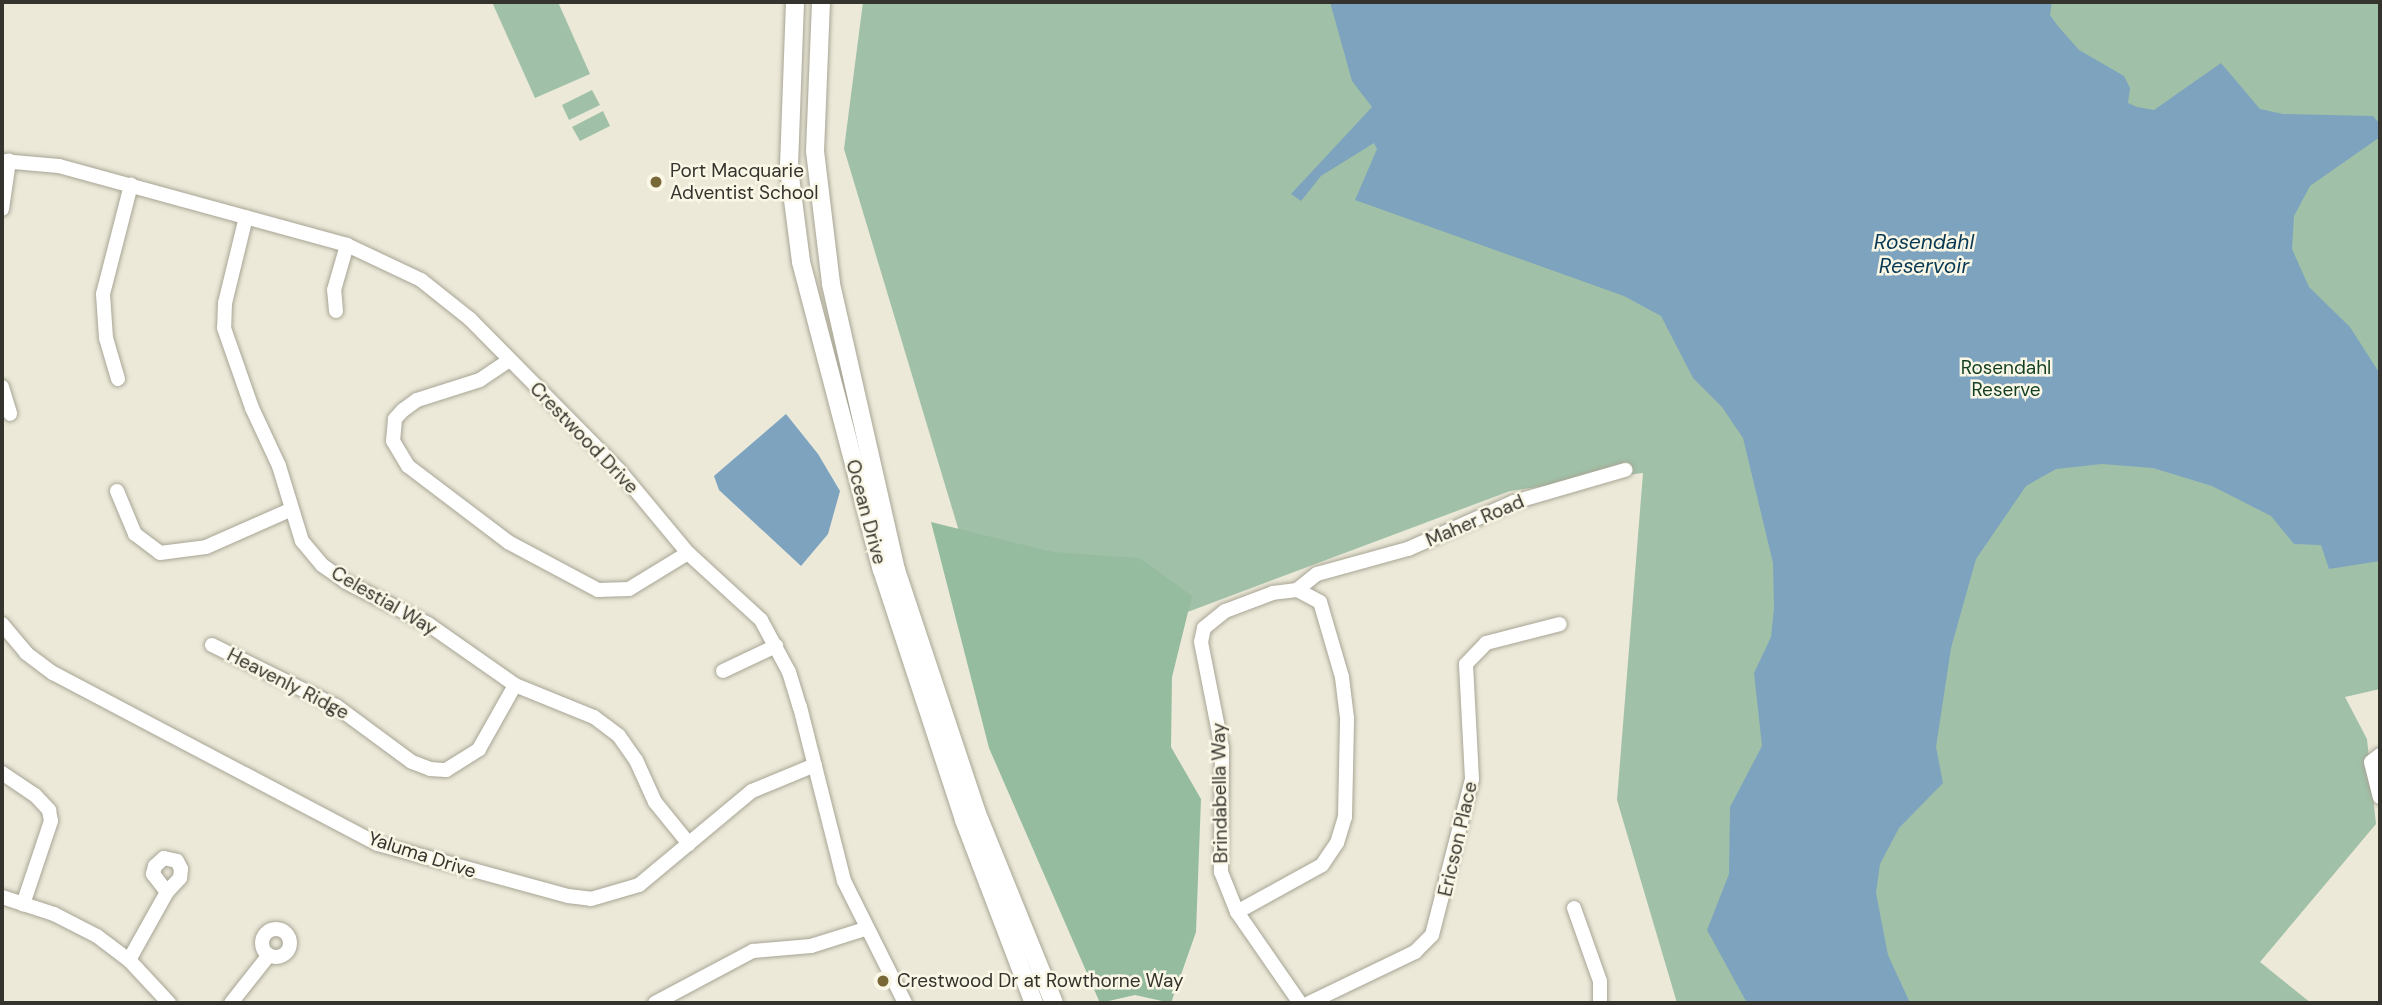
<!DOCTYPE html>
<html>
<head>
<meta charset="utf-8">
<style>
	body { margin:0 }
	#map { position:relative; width:2382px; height:1005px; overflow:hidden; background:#ece9d9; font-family:"DM Sans",sans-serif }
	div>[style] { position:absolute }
	.green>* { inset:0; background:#a0c1a8 }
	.forest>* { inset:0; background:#96bca0 }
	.water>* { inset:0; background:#7da3be }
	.roads { filter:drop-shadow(0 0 2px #a8a595) drop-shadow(0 0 2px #a8a595) }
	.minor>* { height:14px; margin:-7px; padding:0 7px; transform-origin:7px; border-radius:7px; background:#fff }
	.minor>.ring { margin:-7px; padding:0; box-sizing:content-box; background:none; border:14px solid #fff; border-radius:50% }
	.major>* { height:18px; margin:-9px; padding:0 9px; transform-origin:9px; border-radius:9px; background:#fff }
	.dots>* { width:19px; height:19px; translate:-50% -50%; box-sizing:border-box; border:4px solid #faf7e6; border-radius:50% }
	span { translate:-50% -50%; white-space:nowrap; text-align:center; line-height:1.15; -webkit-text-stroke:5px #faf7e6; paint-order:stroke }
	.poi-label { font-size:19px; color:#34332d }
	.left { translate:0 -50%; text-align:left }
	.park-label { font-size:19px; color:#123f23 }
	.street-label { font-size:19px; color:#34332d }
	.water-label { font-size:21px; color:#063854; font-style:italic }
	.frame { position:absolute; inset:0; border:4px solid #34332d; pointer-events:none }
</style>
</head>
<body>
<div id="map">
	<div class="green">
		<div style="clip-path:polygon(492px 2px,558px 2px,590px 74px,535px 98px)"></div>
		<div style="clip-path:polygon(863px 2px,2380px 2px,2380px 689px,2345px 697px,2367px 739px,2376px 824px,2260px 962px,2311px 1003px,1677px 1003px,1617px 800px,1643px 473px,1510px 491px,1004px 681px,844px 149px)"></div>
		<div style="clip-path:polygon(592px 90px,600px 105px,569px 120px,562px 105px)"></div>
		<div style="clip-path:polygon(603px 111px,610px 126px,580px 141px,572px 127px)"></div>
	</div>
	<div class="forest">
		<div style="clip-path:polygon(931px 522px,1053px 552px,1140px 558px,1192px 596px,1172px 677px,1171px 747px,1201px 799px,1196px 932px,1171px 1003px,1135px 995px,1100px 1003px,989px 748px)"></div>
	</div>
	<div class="water">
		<div style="clip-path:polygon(1330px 2px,2052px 2px,2050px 15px,2057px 25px,2079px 50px,2124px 76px,2130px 88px,2128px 103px,2137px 107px,2154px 110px,2221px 63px,2260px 109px,2283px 114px,2373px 116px,2380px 124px,2380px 137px,2310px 186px,2294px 216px,2292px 249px,2309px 287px,2350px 327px,2380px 374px,2380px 561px,2329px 569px,2321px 545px,2294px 544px,2271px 516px,2212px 486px,2153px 468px,2102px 464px,2056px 469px,2026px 486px,1976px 559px,1951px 648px,1936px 747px,1943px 783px,1899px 828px,1880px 864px,1876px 893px,1888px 955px,1910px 1003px,1747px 1003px,1707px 930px,1729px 874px,1730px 807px,1762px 746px,1754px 673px,1771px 637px,1774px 608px,1773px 563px,1743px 438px,1722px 407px,1693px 378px,1661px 316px,1624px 296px,1355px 200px,1377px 149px,1374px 143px,1321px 176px,1301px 201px,1291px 194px,1372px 107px,1352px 81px)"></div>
		<div style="clip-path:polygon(786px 414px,818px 454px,840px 491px,828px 534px,801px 566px,719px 490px,714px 476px)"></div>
	</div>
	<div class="roads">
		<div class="minor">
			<div style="left:2px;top:161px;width:57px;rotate:5deg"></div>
			<div style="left:59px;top:166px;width:299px;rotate:15.3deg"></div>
			<div style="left:347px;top:245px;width:82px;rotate:25.3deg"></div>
			<div style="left:421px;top:280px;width:63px;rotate:38.5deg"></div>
			<div style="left:470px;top:319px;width:212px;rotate:45.4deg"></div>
			<div style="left:619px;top:470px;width:108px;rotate:50.3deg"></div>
			<div style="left:688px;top:553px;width:99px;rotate:42.5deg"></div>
			<div style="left:761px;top:620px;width:59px;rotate:61.7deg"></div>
			<div style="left:789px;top:672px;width:37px;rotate:73deg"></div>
			<div style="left:800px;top:707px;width:179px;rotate:75.8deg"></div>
			<div style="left:844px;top:881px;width:136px;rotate:63.4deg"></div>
			<div style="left:2px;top:209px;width:49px;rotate:-81.7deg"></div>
			<div style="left:246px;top:217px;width:89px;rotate:103.7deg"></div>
			<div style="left:225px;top:303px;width:25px;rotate:92deg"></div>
			<div style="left:224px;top:328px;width:85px;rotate:70.7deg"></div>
			<div style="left:252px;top:408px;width:64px;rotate:65deg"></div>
			<div style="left:279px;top:466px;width:78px;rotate:73deg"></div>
			<div style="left:302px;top:541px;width:31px;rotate:50deg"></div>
			<div style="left:322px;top:565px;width:29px;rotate:35deg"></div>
			<div style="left:346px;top:582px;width:92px;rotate:27.1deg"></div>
			<div style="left:428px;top:624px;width:106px;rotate:35deg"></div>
			<div style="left:515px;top:685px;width:85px;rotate:22.1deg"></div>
			<div style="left:594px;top:717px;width:31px;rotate:37deg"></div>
			<div style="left:619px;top:736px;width:29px;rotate:55deg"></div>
			<div style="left:636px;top:760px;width:46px;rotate:65.7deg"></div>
			<div style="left:655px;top:802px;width:54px;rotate:51deg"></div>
			<div style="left:336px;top:311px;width:21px;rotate:-95deg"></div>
			<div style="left:334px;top:290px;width:47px;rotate:-73.9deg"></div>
			<div style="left:508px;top:361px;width:34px;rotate:146deg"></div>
			<div style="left:480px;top:380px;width:66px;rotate:162.4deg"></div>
			<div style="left:417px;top:400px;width:17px;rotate:144deg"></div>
			<div style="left:403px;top:410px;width:12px;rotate:132deg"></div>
			<div style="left:395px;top:419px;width:22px;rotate:95deg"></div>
			<div style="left:393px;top:441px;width:29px;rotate:59deg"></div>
			<div style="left:408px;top:466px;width:126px;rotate:37.2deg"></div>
			<div style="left:508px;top:542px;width:102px;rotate:28.1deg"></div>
			<div style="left:598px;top:590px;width:31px;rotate:-2deg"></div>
			<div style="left:629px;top:589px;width:69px;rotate:-31.4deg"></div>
			<div style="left:118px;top:379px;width:43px;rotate:-106.3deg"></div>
			<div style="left:106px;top:338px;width:44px;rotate:-93.9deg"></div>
			<div style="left:103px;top:294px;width:113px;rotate:-75.6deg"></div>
			<div style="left:2px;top:387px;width:28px;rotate:73deg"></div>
			<div style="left:117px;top:491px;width:47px;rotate:67.3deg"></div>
			<div style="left:135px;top:534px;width:31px;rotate:37deg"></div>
			<div style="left:160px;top:553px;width:46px;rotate:-7.4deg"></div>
			<div style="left:206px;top:547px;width:92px;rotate:-23.8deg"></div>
			<div style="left:1297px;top:590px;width:26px;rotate:-39deg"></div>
			<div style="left:1317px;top:574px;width:94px;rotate:-15.4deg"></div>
			<div style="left:1408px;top:549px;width:116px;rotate:-23.9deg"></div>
			<div style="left:1514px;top:502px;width:116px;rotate:-16.1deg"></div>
			<div style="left:2px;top:624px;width:38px;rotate:50deg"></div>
			<div style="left:26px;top:653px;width:34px;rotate:37deg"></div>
			<div style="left:53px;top:673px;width:367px;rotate:27.8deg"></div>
			<div style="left:378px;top:844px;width:197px;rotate:15.3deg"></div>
			<div style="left:568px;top:896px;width:23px;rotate:7deg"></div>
			<div style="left:591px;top:899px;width:50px;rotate:-16.3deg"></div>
			<div style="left:639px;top:885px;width:147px;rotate:-39.8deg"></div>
			<div style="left:752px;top:791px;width:68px;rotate:-22.4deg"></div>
			<div style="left:212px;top:645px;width:138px;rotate:26.2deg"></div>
			<div style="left:336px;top:706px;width:94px;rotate:36.4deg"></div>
			<div style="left:412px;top:762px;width:19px;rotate:21deg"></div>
			<div style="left:430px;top:769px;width:16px;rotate:4deg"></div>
			<div style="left:446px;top:770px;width:39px;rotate:-32deg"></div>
			<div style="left:479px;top:749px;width:73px;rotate:-60.6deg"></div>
			<div style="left:723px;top:671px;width:59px;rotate:-25.3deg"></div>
			<div style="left:2380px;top:755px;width:11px;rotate:142deg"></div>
			<div style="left:2371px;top:762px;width:36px;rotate:76deg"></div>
			<div style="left:2px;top:773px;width:40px;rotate:34deg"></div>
			<div style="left:35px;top:795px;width:21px;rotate:47deg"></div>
			<div style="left:49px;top:810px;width:11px;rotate:80deg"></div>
			<div style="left:51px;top:821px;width:88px;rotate:108.6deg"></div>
			<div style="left:164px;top:858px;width:13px;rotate:13deg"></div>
			<div style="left:177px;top:861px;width:9px;rotate:63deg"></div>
			<div style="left:181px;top:869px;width:9px;rotate:96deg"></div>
			<div style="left:180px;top:878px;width:19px;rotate:133deg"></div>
			<div style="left:167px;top:892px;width:23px;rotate:-128deg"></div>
			<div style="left:153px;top:874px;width:8px;rotate:-76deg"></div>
			<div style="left:155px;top:866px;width:12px;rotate:-42deg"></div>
			<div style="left:2px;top:897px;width:55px;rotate:18.1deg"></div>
			<div style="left:54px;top:914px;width:48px;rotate:27.1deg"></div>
			<div style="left:97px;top:936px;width:40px;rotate:37deg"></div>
			<div style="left:129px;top:960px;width:59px;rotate:47.1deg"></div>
			<div style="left:1574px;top:908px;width:77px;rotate:70.4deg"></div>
			<div style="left:1600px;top:981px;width:22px;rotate:90deg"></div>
			<div style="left:1237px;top:912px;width:97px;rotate:-28.9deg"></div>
			<div style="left:1322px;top:865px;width:27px;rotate:-56deg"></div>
			<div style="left:1337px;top:843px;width:27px;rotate:-73deg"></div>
			<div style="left:1345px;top:817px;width:99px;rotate:-88.8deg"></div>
			<div style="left:1347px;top:718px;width:41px;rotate:-97deg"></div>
			<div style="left:1342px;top:677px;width:78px;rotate:-106.3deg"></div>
			<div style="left:1320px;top:602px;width:26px;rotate:-152deg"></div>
			<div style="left:1297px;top:590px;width:24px;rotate:173deg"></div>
			<div style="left:1273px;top:593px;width:51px;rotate:159.4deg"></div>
			<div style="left:1225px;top:611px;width:27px;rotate:141deg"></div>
			<div style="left:1204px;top:628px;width:14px;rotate:102deg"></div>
			<div style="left:1201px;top:642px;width:108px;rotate:78.8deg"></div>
			<div style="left:1222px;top:748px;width:124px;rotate:90.5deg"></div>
			<div style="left:1221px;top:872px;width:43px;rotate:68.2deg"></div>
			<div style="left:1237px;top:912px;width:111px;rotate:55.3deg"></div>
			<div class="ring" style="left:262px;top:929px;width:14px;height:14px"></div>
			<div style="left:129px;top:960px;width:78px;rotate:-60.8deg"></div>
			<div style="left:231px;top:1003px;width:61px;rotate:-51.6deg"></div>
			<div style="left:655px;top:1003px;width:111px;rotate:-28deg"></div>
			<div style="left:753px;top:951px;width:58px;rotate:-4.9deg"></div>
			<div style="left:811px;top:946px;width:57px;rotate:-17.5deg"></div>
			<div style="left:1309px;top:1003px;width:118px;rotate:-25.7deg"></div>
			<div style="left:1415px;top:952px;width:24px;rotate:-45deg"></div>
			<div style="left:1432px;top:935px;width:161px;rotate:-75.6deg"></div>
			<div style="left:1472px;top:779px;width:115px;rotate:-93deg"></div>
			<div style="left:1466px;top:664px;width:29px;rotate:-46deg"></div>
			<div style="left:1486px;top:643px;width:76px;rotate:-14.4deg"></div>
		</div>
		<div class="major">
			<div style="left:795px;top:2px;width:167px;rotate:92.1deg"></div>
			<div style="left:789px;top:169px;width:94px;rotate:82.6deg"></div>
			<div style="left:801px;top:262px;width:318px;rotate:75.3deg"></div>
			<div style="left:882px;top:570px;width:263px;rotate:71.8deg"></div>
			<div style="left:964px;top:820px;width:196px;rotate:69.1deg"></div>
			<div style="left:821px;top:2px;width:149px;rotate:92.3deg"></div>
			<div style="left:815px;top:151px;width:134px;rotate:83.1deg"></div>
			<div style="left:831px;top:284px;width:293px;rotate:77.2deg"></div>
			<div style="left:896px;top:570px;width:254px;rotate:71.6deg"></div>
			<div style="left:976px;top:811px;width:207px;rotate:67.9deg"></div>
		</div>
	</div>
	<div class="dots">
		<div style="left:656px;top:182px;background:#776835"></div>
		<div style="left:883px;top:981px;background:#776835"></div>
	</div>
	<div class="poi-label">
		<span class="left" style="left:670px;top:182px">Port Macquarie<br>Adventist School</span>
		<span class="left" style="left:897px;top:981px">Crestwood Dr at Rowthorne Way</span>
	</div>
	<div class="park-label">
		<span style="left:2006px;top:379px">Rosendahl<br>Reserve</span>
	</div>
	<div class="street-label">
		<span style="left:584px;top:438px;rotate:46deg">Crestwood Drive</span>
		<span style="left:866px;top:512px;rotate:75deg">Ocean Drive</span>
		<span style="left:1475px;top:521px;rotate:-23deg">Maher Road</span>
		<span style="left:384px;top:601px;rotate:30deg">Celestial Way</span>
		<span style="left:288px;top:684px;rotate:27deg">Heavenly Ridge</span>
		<span style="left:1220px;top:793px;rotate:-91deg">Brindabella Way</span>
		<span style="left:1458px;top:839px;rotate:-77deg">Ericson Place</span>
		<span style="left:422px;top:855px;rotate:18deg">Yaluma Drive</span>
	</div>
	<div class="water-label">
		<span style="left:1924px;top:254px">Rosendahl<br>Reservoir</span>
	</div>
	<div class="frame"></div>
</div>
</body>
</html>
